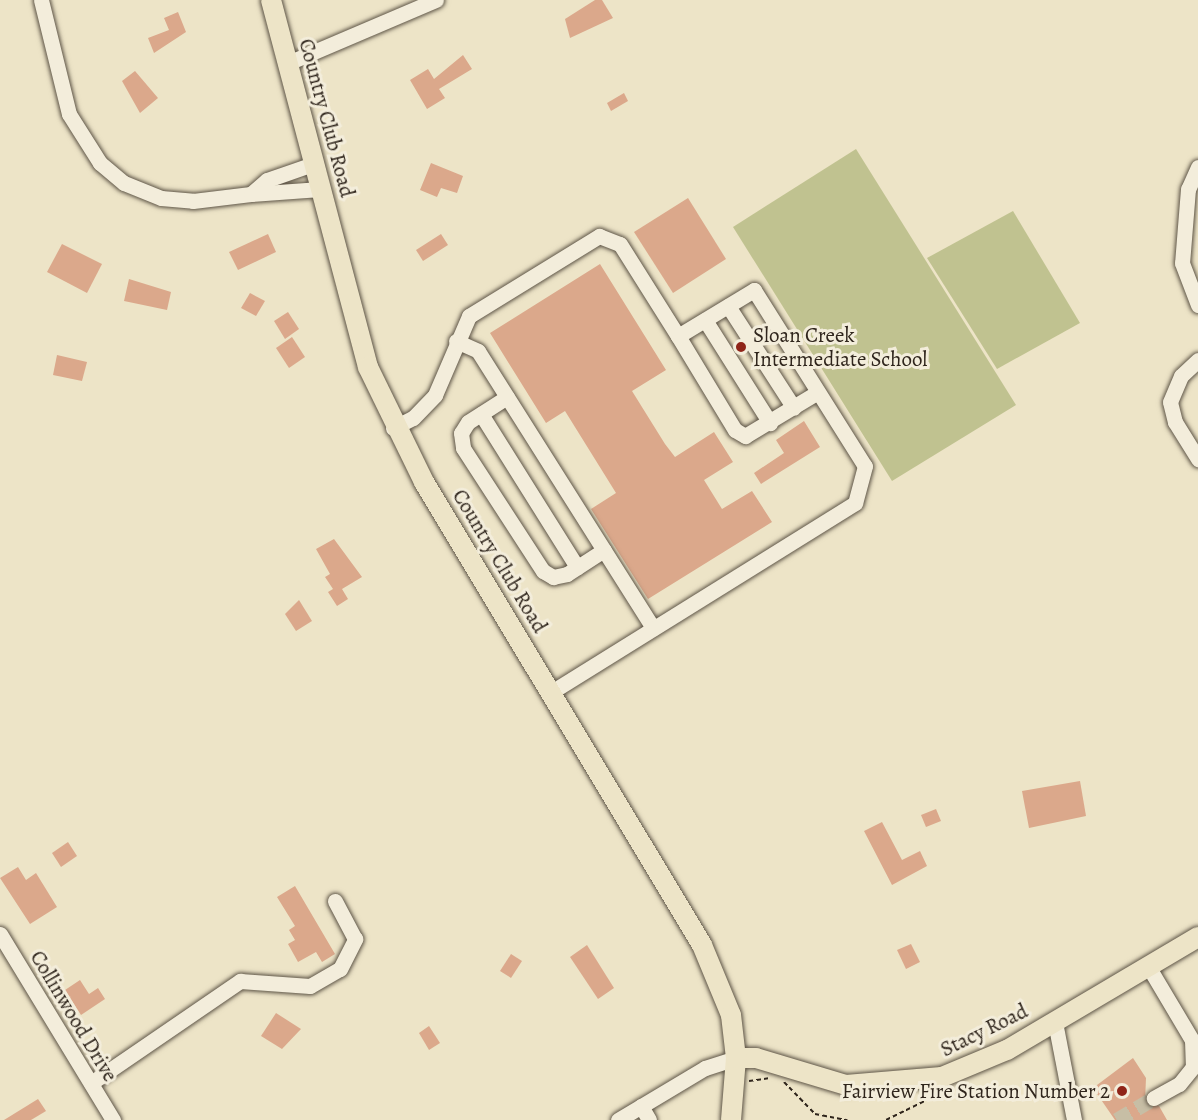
<!DOCTYPE html>
<html>
<head>
<meta charset="utf-8">
<style>
	body { margin:0 }
	#map { position:relative; width:1198px; height:1120px; overflow:hidden; background:#ede4c7; font-family:Alegreya,serif }
	div>[style] { position:absolute }
	.green>* { inset:0; background:#c0c290 }
	.building>* { inset:0; background:#dba88b }
	.minor-tunnel>* { height:15px; margin-top:-7.5px; transform-origin:0; background:repeating-linear-gradient(90deg,#c7bea5 0 15px,transparent 0 23px) }
	.path>* { height:2px; margin-top:-1px; transform-origin:0; background:repeating-linear-gradient(90deg,#2f251c 0 4.5px,transparent 0 7.5px) }
	.roads { filter:drop-shadow(0 0 2px #5e5547) drop-shadow(0 0 2px #5e5547) }
	.minor>* { height:15px; margin:-7.5px; padding:0 7.5px; transform-origin:7.5px; border-radius:7.5px; background:#f3eddb }
	.major>* { height:20px; margin:-10px; padding:0 10px; transform-origin:10px; border-radius:10px; background:#ede4c7 }
	.dots>* { width:16px; height:16px; translate:-50% -50%; box-sizing:border-box; border:3px solid #f3eddb; border-radius:50% }
	span { translate:-50% -50%; white-space:nowrap; text-align:center; line-height:1.15; -webkit-text-stroke:6px #f3eddb; paint-order:stroke }
	.street-label { font-size:21px; color:#2f251c }
	.poi-label { font-size:21px; color:#2f251c }
	.left { translate:0 -50%; text-align:left }
	.right { translate:-100% -50%; text-align:right }
</style>
</head>
<body>
<div id="map">
	<div class="green">
		<div style="clip-path:polygon(856px 149px,1016px 405px,892px 481px,733px 227px)"></div>
		<div style="clip-path:polygon(1013px 211px,1080px 323px,997px 369px,927px 258px)"></div>
	</div>
	<div class="building">
		<div style="clip-path:polygon(595px 0,602px 0,613px 18px,570px 38px,565px 19px)"></div>
		<div style="clip-path:polygon(178px 12px,186px 32px,154px 53px,148px 38px,169px 30px,164px 18px)"></div>
		<div style="clip-path:polygon(463px 55px,472px 69px,439px 89px,445px 98px,427px 109px,410px 80px,428px 69px,434px 79px)"></div>
		<div style="clip-path:polygon(135px 71px,158px 98px,140px 113px,122px 81px)"></div>
		<div style="clip-path:polygon(624px 93px,628px 101px,611px 111px,607px 103px)"></div>
		<div style="clip-path:polygon(431px 163px,463px 176px,457px 193px,441px 188px,437px 197px,420px 190px)"></div>
		<div style="clip-path:polygon(688px 198px,726px 259px,673px 293px,634px 232px)"></div>
		<div style="clip-path:polygon(268px 234px,276px 252px,238px 270px,229px 252px)"></div>
		<div style="clip-path:polygon(441px 234px,448px 245px,423px 261px,416px 250px)"></div>
		<div style="clip-path:polygon(62px 244px,102px 264px,87px 293px,47px 272px)"></div>
		<div style="clip-path:polygon(600px 264px,666px 370px,632px 391px,665px 444px,675px 457px,714px 432px,733px 462px,704px 480px,722px 509px,752px 491px,772px 522px,648px 599px,591px 509px,616px 493px,565px 411px,546px 423px,490px 333px)"></div>
		<div style="clip-path:polygon(129px 279px,171px 292px,167px 310px,124px 301px)"></div>
		<div style="clip-path:polygon(250px 293px,265px 301px,256px 316px,241px 308px)"></div>
		<div style="clip-path:polygon(288px 312px,299px 329px,285px 339px,274px 321px)"></div>
		<div style="clip-path:polygon(292px 337px,305px 357px,289px 368px,276px 348px)"></div>
		<div style="clip-path:polygon(57px 355px,87px 362px,82px 381px,53px 375px)"></div>
		<div style="clip-path:polygon(804px 421px,820px 447px,761px 484px,754px 473px,784px 453px,776px 440px)"></div>
		<div style="clip-path:polygon(334px 539px,362px 577px,342px 589px,348px 599px,337px 606px,328px 592px,333px 589px,325px 577px,330px 574px,316px 549px)"></div>
		<div style="clip-path:polygon(299px 600px,312px 621px,296px 631px,285px 614px)"></div>
		<div style="clip-path:polygon(1080px 781px,1086px 816px,1029px 828px,1022px 791px)"></div>
		<div style="clip-path:polygon(936px 809px,941px 821px,926px 827px,921px 815px)"></div>
		<div style="clip-path:polygon(882px 822px,902px 860px,920px 851px,927px 866px,892px 885px,864px 831px)"></div>
		<div style="clip-path:polygon(68px 842px,77px 856px,61px 867px,52px 853px)"></div>
		<div style="clip-path:polygon(18px 867px,26px 880px,36px 873px,57px 907px,30px 924px,0 878px)"></div>
		<div style="clip-path:polygon(295px 886px,335px 954px,322px 962px,316px 952px,298px 962px,288px 944px,295px 940px,289px 930px,295px 926px,277px 897px)"></div>
		<div style="clip-path:polygon(911px 944px,920px 962px,906px 969px,897px 950px)"></div>
		<div style="clip-path:polygon(587px 945px,614px 988px,598px 999px,570px 957px)"></div>
		<div style="clip-path:polygon(511px 954px,522px 961px,511px 978px,500px 971px)"></div>
		<div style="clip-path:polygon(80px 980px,89px 994px,98px 988px,105px 999px,81px 1015px,65px 990px)"></div>
		<div style="clip-path:polygon(276px 1013px,301px 1029px,282px 1049px,261px 1036px)"></div>
		<div style="clip-path:polygon(429px 1026px,440px 1043px,429px 1050px,419px 1033px)"></div>
		<div style="clip-path:polygon(1133px 1058px,1146px 1078px,1145px 1102px,1159px 1106px,1167px 1120px,1115px 1120px,1093px 1088px)"></div>
		<div style="clip-path:polygon(38px 1099px,46px 1111px,31px 1120px,4px 1120px)"></div>
	</div>
	<div class="minor-tunnel">
		<div style="left:1117px;top:1120px;width:43px;rotate:-30.7deg"></div>
	</div>
	<div class="path">
		<div style="left:749px;top:1081px;width:21px;rotate:-8deg"></div>
		<div style="left:784px;top:1082px;width:45px;rotate:45.9deg"></div>
		<div style="left:815px;top:1114px;width:33px;rotate:11deg"></div>
		<div style="left:886px;top:1120px;width:61px;rotate:-26.1deg"></div>
	</div>
	<div class="roads">
		<div class="minor">
			<div style="left:41px;top:0;width:117px;rotate:76.2deg"></div>
			<div style="left:69px;top:114px;width:58px;rotate:57.7deg"></div>
			<div style="left:100px;top:163px;width:31px;rotate:40deg"></div>
			<div style="left:124px;top:183px;width:40px;rotate:22deg"></div>
			<div style="left:161px;top:198px;width:32px;rotate:5deg"></div>
			<div style="left:193px;top:201px;width:58px;rotate:-6.9deg"></div>
			<div style="left:288px;top:63px;width:161px;rotate:-23.1deg"></div>
			<div style="left:313px;top:164px;width:49px;rotate:160.8deg"></div>
			<div style="left:267px;top:180px;width:21px;rotate:139deg"></div>
			<div style="left:251px;top:194px;width:69px;rotate:-4.1deg"></div>
			<div style="left:1198px;top:167px;width:24px;rotate:114deg"></div>
			<div style="left:1188px;top:189px;width:74px;rotate:94.6deg"></div>
			<div style="left:1182px;top:263px;width:45px;rotate:69.1deg"></div>
			<div style="left:728px;top:306px;width:121px;rotate:57.1deg"></div>
			<div style="left:705px;top:320px;width:122px;rotate:57.7deg"></div>
			<div style="left:678px;top:336px;width:110px;rotate:58.8deg"></div>
			<div style="left:735px;top:430px;width:12px;rotate:31deg"></div>
			<div style="left:745px;top:436px;width:85px;rotate:-31.1deg"></div>
			<div style="left:456px;top:341px;width:24px;rotate:24deg"></div>
			<div style="left:478px;top:351px;width:328px;rotate:57.7deg"></div>
			<div style="left:1198px;top:360px;width:23px;rotate:137deg"></div>
			<div style="left:1181px;top:376px;width:28px;rotate:113deg"></div>
			<div style="left:1170px;top:402px;width:21px;rotate:76deg"></div>
			<div style="left:1175px;top:422px;width:44px;rotate:58.1deg"></div>
			<div style="left:507px;top:397px;width:46px;rotate:147.3deg"></div>
			<div style="left:468px;top:422px;width:13px;rotate:122deg"></div>
			<div style="left:461px;top:433px;width:15px;rotate:82deg"></div>
			<div style="left:463px;top:448px;width:147px;rotate:57deg"></div>
			<div style="left:543px;top:571px;width:12px;rotate:31deg"></div>
			<div style="left:553px;top:577px;width:14px;rotate:-12deg"></div>
			<div style="left:567px;top:574px;width:44px;rotate:-33deg"></div>
			<div style="left:481px;top:414px;width:181px;rotate:57.9deg"></div>
			<div style="left:393px;top:428px;width:22px;rotate:-27deg"></div>
			<div style="left:413px;top:418px;width:32px;rotate:-46deg"></div>
			<div style="left:435px;top:395px;width:86px;rotate:-66.7deg"></div>
			<div style="left:469px;top:316px;width:153px;rotate:-31.6deg"></div>
			<div style="left:599px;top:236px;width:22px;rotate:21deg"></div>
			<div style="left:620px;top:244px;width:109px;rotate:57.8deg"></div>
			<div style="left:678px;top:336px;width:89px;rotate:-31.2deg"></div>
			<div style="left:754px;top:290px;width:208px;rotate:57.8deg"></div>
			<div style="left:865px;top:466px;width:38px;rotate:105deg"></div>
			<div style="left:855px;top:503px;width:358px;rotate:148.1deg"></div>
			<div style="left:0;top:934px;width:218px;rotate:58.7deg"></div>
			<div style="left:1148px;top:966px;width:86px;rotate:59.3deg"></div>
			<div style="left:1192px;top:1040px;width:27px;rotate:88deg"></div>
			<div style="left:1193px;top:1067px;width:22px;rotate:129deg"></div>
			<div style="left:1179px;top:1084px;width:29px;rotate:151deg"></div>
			<div style="left:1055px;top:1022px;width:100px;rotate:79deg"></div>
			<div style="left:91px;top:1083px;width:181px;rotate:-34.4deg"></div>
			<div style="left:240px;top:981px;width:70px;rotate:4.1deg"></div>
			<div style="left:310px;top:986px;width:34px;rotate:-30deg"></div>
			<div style="left:340px;top:969px;width:34px;rotate:-63deg"></div>
			<div style="left:355px;top:939px;width:43px;rotate:-117.8deg"></div>
			<div style="left:641px;top:1106px;width:16px;rotate:60deg"></div>
			<div style="left:618px;top:1120px;width:101px;rotate:-30.9deg"></div>
			<div style="left:705px;top:1068px;width:33px;rotate:-18deg"></div>
		</div>
		<div class="major">
			<div style="left:271px;top:0;width:380px;rotate:75.2deg"></div>
			<div style="left:368px;top:367px;width:128px;rotate:64deg"></div>
			<div style="left:424px;top:482px;width:540px;rotate:59.02deg"></div>
			<div style="left:702px;top:945px;width:76px;rotate:67.5deg"></div>
			<div style="left:731px;top:1015px;width:43px;rotate:83.4deg"></div>
			<div style="left:736px;top:1058px;width:62px;rotate:94.6deg"></div>
			<div style="left:736px;top:1058px;width:20px"></div>
			<div style="left:756px;top:1058px;width:94px;rotate:16.7deg"></div>
			<div style="left:846px;top:1085px;width:96px;rotate:-4.8deg"></div>
			<div style="left:942px;top:1077px;width:70px;rotate:-22.6deg"></div>
			<div style="left:1007px;top:1050px;width:222px;rotate:-30.6deg"></div>
		</div>
	</div>
	<div class="dots">
		<div style="left:741px;top:347px;background:#8f2418"></div>
		<div style="left:1122px;top:1091px;background:#8f2418"></div>
	</div>
	<div class="street-label">
		<span style="left:327px;top:118px;rotate:75deg">Country Club Road</span>
		<span style="left:500px;top:561px;rotate:59deg">Country Club Road</span>
		<span style="left:74px;top:1016px;rotate:59deg">Collinwood Drive</span>
		<span style="left:984px;top:1030px;rotate:-26deg">Stacy Road</span>
	</div>
	<div class="poi-label">
		<span class="left" style="left:753px;top:347px">Sloan Creek<br>Intermediate School</span>
		<span class="right" style="left:1110px;top:1091px">Fairview Fire Station Number 2</span>
	</div>
</div>
</body>
</html>
